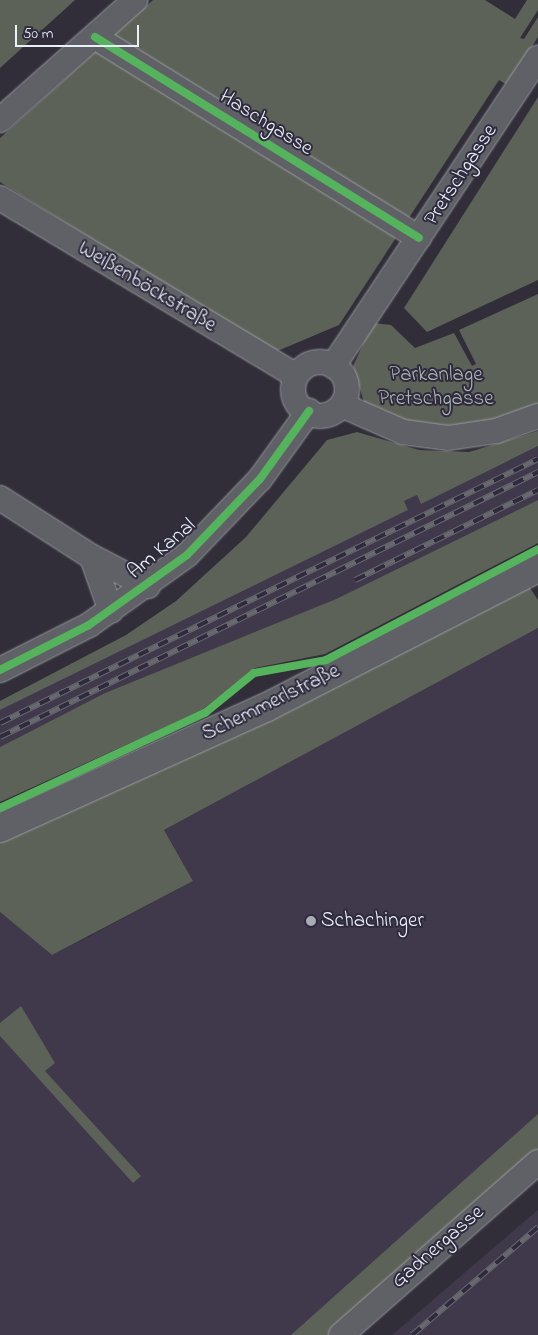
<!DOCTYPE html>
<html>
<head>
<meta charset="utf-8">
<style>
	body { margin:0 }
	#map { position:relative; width:538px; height:1335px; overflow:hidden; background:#312e39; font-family:"Indie Flower",sans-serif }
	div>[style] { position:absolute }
	.built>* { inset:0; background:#40384b }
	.green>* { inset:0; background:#5c6258 }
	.roads { filter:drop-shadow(0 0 1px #98999f) drop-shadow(0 0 1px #98999f) }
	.minor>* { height:24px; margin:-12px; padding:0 12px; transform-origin:12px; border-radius:12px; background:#606067 }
	.minor>.ring { margin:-12px; padding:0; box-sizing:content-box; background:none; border:24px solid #606067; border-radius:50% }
	.major>* { height:28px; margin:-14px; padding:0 14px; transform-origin:14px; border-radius:14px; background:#606067 }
	.rail>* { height:5.5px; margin-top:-2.75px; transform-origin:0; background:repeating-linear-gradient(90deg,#2f2a3d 0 11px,#68686f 0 22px); box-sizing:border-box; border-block:1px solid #68686f }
	.cycleway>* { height:8px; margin:-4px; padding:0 4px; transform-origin:4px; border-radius:4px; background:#56b35d }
	.dots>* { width:14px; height:14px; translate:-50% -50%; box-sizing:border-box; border:2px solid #2f2a3d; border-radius:50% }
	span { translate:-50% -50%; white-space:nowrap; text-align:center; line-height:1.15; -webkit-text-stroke:4px #2f2a3d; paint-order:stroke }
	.street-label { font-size:21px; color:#e8f1f8 }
	.park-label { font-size:21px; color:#acb4b2 }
	.poi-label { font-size:21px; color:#e8f1f8 }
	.left { translate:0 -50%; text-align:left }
	.scale { position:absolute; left:15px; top:25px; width:124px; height:22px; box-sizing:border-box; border:2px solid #e8f1f8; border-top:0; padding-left:6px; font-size:15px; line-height:18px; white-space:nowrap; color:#e8f1f8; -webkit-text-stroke:4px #2f2a3d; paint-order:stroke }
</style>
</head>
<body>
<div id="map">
	<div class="built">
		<div style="clip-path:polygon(538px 446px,538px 500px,336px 599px,105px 693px,0 747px,0 710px,408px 510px,404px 501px,417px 495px,422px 503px)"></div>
		<div style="clip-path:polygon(538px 628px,538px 1127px,305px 1335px,0 1335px,0 912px,52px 955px,90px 936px,193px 881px,164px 830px)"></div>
		<div style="clip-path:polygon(538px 1210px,538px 1335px,392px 1335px,519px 1226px)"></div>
	</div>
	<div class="green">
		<div style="clip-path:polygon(0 0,75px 0,0 68px)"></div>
		<div style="clip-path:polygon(153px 0,485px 0,515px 19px,527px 0,538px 0,538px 10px,520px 38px,524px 39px,538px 17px,538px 37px,507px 85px,499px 80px,339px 325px,275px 352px,0 182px,0 138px)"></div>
		<div style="clip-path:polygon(538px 97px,538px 280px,427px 332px,404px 308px)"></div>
		<div style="clip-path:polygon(538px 294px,538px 404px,509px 419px,459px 430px,409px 424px,364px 402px,353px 366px,373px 323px,391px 325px,415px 348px,454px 333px,472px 366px,476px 364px,459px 330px)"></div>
		<div style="clip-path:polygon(538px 431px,538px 446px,421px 504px,417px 495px,404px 501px,408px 510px,0 710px,0 701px,126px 635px,176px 601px,246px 537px,327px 440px,357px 432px,419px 450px,469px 452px)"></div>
		<div style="clip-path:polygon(538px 500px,538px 543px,325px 654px,255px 668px,201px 711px,0 802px,0 747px,105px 693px,336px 599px)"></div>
		<div style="clip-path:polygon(521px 588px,530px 588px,538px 600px,538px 628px,164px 830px,193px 881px,52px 955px,0 912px,0 840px)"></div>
		<div style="clip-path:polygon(21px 1006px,55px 1063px,45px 1071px,141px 1176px,133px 1183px,0 1036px,0 1023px)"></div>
		<div style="clip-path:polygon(538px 1114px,538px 1151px,329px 1335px,291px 1335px)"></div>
	</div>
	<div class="roads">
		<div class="minor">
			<div style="left:95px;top:37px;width:381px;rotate:31.8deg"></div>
			<div style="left:0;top:120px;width:181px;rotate:-41.6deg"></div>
			<div style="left:0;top:198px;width:343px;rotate:31deg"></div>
			<div class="ring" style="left:293px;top:362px;width:30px;height:30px"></div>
			<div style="left:333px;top:366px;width:370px;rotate:-56.4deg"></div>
			<div style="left:344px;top:406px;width:64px;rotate:23.8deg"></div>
			<div style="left:403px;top:432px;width:45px;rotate:7.6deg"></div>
			<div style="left:448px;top:438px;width:49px;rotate:-8.3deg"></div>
			<div style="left:496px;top:431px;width:45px;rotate:-19.7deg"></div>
			<div style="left:0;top:498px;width:109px;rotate:32.7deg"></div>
			<div style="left:92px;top:557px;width:63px;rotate:27.4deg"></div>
			<div style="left:92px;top:557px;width:57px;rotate:70.6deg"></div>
			<div style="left:0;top:670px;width:100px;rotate:-26.8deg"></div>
			<div style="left:89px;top:625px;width:120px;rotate:-35.5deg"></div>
			<div style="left:187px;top:555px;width:105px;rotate:-46.2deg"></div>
			<div style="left:260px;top:479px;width:84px;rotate:-54.2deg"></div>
			<div style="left:341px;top:1335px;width:262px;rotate:-41.3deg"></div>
		</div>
		<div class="major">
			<div style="left:0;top:828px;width:293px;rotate:-24.4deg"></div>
			<div style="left:267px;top:707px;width:305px;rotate:-27.2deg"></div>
		</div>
	</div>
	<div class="rail">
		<div style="left:355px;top:580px;width:204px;rotate:-26.2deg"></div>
		<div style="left:0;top:723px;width:599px;rotate:-26.14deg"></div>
		<div style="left:0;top:737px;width:600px;rotate:-26.22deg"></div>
		<div style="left:412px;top:1335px;width:166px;rotate:-40.6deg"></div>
	</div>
	<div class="cycleway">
		<div style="left:95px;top:37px;width:381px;rotate:31.8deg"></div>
		<div style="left:0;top:670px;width:100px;rotate:-26.8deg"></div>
		<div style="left:89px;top:625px;width:120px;rotate:-35.5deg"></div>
		<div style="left:187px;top:555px;width:105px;rotate:-46.2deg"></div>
		<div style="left:260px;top:479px;width:84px;rotate:-54.2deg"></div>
		<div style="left:0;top:808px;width:226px;rotate:-24.9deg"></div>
		<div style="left:205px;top:713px;width:63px;rotate:-39.2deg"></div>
		<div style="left:254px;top:673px;width:73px;rotate:-10.2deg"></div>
		<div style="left:326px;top:660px;width:239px;rotate:-27.6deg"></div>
	</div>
	<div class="dots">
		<div style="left:311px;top:921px;background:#a8adb5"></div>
	</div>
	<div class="street-label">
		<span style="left:266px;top:123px;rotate:32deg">Haschgasse</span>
		<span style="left:461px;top:175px;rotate:-57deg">Pretschgasse</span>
		<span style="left:147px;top:287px;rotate:31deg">Weißenböckstraße</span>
		<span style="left:162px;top:549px;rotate:-40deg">Am Kanal</span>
		<span style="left:271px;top:703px;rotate:-26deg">Schemmerlstraße</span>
		<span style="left:438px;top:1247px;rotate:-41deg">Gadnergasse</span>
	</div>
	<div class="park-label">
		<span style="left:436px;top:387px">Parkanlage<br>Pretschgasse</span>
	</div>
	<div class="poi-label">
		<span class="left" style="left:321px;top:921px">Schachinger</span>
	</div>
	<div class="scale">50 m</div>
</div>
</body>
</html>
